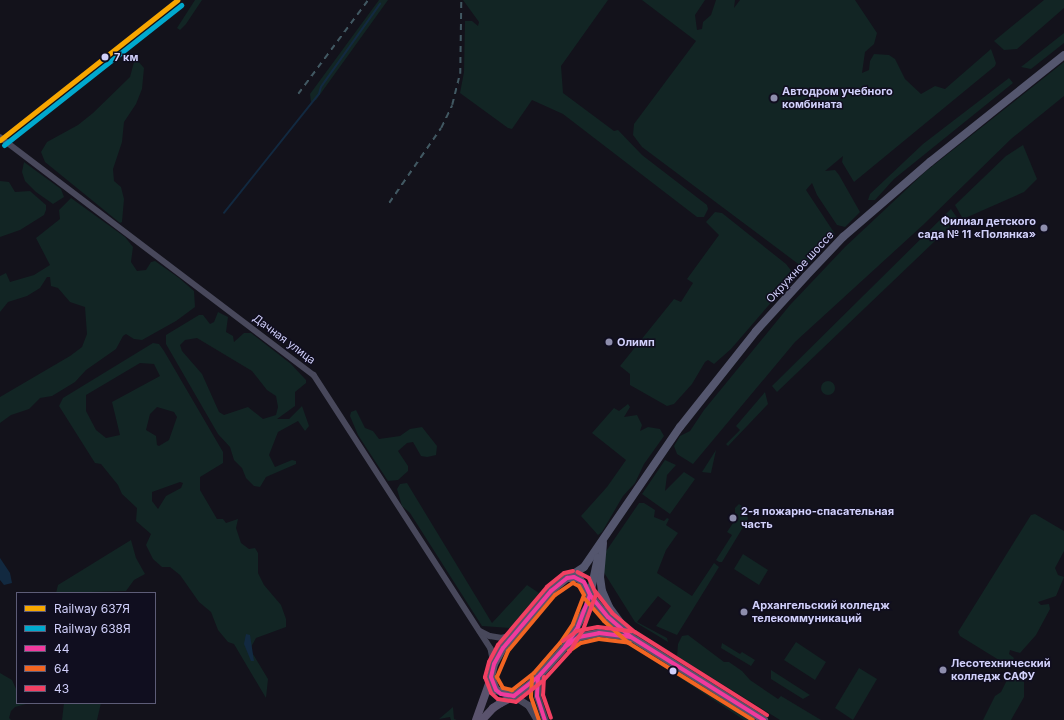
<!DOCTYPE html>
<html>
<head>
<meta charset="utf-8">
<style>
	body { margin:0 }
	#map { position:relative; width:1064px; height:720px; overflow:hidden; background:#13121b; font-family:Inter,sans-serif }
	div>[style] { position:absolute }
	.green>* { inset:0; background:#122524 }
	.round { border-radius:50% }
	.water>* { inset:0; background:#122940 }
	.stream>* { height:1.5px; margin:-0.75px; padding:0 0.75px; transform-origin:0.75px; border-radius:0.75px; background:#122940 }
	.minor>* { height:5.5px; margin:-2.75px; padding:0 2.75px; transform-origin:2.75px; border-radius:2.75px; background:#48485b }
	.tertiary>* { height:7px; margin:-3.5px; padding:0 3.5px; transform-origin:3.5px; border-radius:3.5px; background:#48485b }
	.secondary>* { height:8px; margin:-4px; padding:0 4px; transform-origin:4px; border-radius:4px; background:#54566e }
	.primary>* { height:8px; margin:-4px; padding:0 4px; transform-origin:4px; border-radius:4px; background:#5a536d }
	.rail>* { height:1.5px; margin-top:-0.75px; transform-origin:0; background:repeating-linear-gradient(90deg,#415862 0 6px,transparent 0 11px) }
	.bus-1>* { height:4px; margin:-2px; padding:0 2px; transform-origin:2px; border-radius:2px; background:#f13a9d }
	.bus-2>* { height:4px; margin:-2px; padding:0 2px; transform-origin:2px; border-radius:2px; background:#f26522 }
	.bus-3>* { height:4px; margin:-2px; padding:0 2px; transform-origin:2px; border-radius:2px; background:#f24062 }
	.rail-1>* { height:5px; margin:-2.5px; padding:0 2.5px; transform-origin:2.5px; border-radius:2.5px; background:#f7a600 }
	.rail-2>* { height:5px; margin:-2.5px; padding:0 2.5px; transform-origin:2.5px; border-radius:2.5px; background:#00a9ce }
	.dots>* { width:11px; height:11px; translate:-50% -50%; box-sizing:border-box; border:2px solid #100e1f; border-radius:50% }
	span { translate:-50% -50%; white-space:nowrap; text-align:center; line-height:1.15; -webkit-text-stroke:3px #100e1f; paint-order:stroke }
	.stop-label { font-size:11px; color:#d1d0fb; font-weight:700 }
	.left { translate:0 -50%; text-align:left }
	.poi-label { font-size:11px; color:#d1d0fb; font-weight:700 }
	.right { translate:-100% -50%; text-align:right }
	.street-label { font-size:11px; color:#d1d0fb }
	.legend { position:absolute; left:16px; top:592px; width:140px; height:112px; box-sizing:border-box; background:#100e1f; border:1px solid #5d5c77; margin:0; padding:5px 7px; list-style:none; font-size:12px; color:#d1d0fb }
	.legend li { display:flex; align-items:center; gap:8px; height:20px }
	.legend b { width:20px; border:1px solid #5d5c77 }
</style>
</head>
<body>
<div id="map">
	<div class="green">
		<div style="clip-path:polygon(195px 0,202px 0,186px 24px,180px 30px,177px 28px)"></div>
		<div style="clip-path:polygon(379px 0,388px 0,316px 100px,311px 102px,310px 94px)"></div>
		<div style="clip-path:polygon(463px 0,608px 0,561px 66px,563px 93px,614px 131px,618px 130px,642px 155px,707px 205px,708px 209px,704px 217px,697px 217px,563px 114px,532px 100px,512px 129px,508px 128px,460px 93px,464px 72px,465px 21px,472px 21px,478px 26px,479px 22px)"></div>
		<div style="clip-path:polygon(642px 0,705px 0,695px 15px,697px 30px,702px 29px,703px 22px,711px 15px,716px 0,735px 0,734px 8px,740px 0,855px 0,877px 33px,874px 44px,865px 52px,862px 73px,869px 70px,870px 61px,874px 54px,889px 55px,895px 59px,905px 79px,921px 94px,935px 86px,945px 89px,991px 49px,996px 63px,995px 66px,854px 182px,842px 162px,843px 156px,825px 171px,835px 170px,839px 175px,860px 212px,845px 227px,837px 225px,817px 195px,812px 183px,806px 190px,835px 234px,806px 266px,801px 266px,642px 147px,633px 135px,634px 124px,696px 41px)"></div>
		<div style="clip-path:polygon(1044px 0,1064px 0,1064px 8px,1017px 49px,1004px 50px,994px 41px)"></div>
		<div style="clip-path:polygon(1064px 33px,1064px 43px,1031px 69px,1021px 67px)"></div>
		<div style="clip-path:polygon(137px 60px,144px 68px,142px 89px,136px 104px,124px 122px,122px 142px,113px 169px,114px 181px,121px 187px,124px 199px,122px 222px,120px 223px,45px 162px,41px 152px,47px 142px,78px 125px,93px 113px,130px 77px,134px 62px)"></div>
		<div style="clip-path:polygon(1064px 62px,1064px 96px,1011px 139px,923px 225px,795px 342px,693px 464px,677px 454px,674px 446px,680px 436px,690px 431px,704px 410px,790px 305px,845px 247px,925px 172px)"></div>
		<div style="clip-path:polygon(1009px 78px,1013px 83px,894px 179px,875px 200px,868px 200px,870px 194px,923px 144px)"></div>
		<div style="clip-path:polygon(1023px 145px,1037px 179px,1024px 192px,963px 219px,955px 205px,1006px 156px)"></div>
		<div style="clip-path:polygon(24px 162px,61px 189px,64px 197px,53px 204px,36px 192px,25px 181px,22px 172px)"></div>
		<div style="clip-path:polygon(0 181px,9px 182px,15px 192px,30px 191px,46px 205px,46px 210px,44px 215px,20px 230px,0 237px)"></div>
		<div style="clip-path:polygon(71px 198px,125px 237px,133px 247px,131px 262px,137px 271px,146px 270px,151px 262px,155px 261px,179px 278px,194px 291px,195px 307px,176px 321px,142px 340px,134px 339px,126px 334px,123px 336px,116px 349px,86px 370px,75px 382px,52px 396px,40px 398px,29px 409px,11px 415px,0 423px,0 397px,70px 356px,82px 347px,87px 334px,85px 307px,70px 302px,58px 288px,51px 286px,50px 277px,47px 277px,40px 288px,27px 296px,8px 302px,0 312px,0 276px,6px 273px,10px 282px,34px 275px,50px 265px,36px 238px,60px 219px,59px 210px)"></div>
		<div style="clip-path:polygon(951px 209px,958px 219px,777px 392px,772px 386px)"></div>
		<div style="clip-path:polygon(715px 212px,722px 213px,786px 264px,793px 273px,793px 277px,731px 349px,714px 364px,708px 360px,705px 362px,692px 384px,674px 404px,667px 406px,630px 385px,630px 374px,620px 366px,674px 299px,681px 302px,693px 283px,687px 279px,719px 235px,706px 222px)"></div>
		<div style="clip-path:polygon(evenodd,218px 312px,228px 317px,226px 332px,233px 336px,234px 342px,244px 333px,251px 333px,291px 364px,306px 380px,306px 383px,295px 392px,295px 406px,277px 419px,289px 419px,302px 406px,309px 426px,305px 431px,298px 421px,278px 432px,269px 455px,275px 467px,292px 460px,296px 461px,296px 464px,266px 477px,260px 487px,254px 486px,246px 478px,242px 468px,234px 460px,230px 447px,218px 434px,166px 344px,166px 335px,199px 315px,203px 315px,210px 324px,214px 322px,218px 312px,197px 338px,252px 371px,267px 390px,276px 396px,278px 407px,276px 415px,263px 419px,248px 407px,224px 415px,219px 412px,202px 374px,182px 351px,180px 345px,185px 340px,197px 338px)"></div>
		<div style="clip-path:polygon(evenodd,153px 343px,159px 344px,164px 351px,223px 452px,223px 463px,200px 477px,200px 490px,217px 519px,223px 519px,226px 523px,238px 519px,236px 528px,241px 543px,249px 549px,255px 548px,258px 553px,258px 573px,264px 585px,281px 605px,286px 619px,286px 627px,256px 638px,250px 649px,268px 679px,266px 698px,234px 644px,228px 642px,218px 630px,211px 612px,199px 602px,180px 575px,170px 567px,162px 567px,153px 559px,146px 545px,151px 534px,136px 521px,137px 508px,122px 494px,118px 485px,101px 464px,95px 463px,59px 406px,63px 398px,153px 343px,140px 363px,154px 364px,160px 376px,112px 402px,120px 435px,106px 438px,96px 430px,86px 411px,86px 395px,140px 363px,153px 343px,157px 407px,174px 412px,177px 417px,169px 440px,159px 446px,157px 445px,156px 436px,146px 430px,150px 414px,157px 407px,153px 343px,180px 482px,183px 483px,181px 488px,166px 496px,158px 509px,152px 501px,152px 492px,180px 482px)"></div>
		<div class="round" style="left:821px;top:381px;width:14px;height:14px"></div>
		<div style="clip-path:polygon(765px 392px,768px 404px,728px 446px,726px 444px,740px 430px,736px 426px)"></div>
		<div style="clip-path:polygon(628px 404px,630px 407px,624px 417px,637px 415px,642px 425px,640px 431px,648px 427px,660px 429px,664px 436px,644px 464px,635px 483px,623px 496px,602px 532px,598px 535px,581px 516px,607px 487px,626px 460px,592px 433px,614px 408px,619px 411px)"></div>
		<div style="clip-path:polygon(356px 410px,365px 428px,373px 431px,379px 439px,400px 436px,410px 429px,422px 427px,437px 446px,436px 455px,427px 457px,421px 456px,413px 442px,407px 443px,398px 451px,408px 466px,408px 471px,398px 480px,388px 481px,358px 435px,350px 416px,351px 412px)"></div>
		<div style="clip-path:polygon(716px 450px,711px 473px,702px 472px)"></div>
		<div style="clip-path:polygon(665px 460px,676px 465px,667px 475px,665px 491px,684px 472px,695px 479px,670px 514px,642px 494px)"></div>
		<div style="clip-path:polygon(407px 483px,492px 623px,527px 585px,539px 593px,511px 628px,482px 626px,410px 513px,402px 506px,397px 489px,400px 484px)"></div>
		<div style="clip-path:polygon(639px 503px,644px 503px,655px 510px,654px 517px,664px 521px,667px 518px,669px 519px,666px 525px,678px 533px,666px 550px,657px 573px,692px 596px,714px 563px,719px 567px,677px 635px,656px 626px,671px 606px,658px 596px,637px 622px,667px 638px,668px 642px,635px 622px,598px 563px)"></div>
		<div style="clip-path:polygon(739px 504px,747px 510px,748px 519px,722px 562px,719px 562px,716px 560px,732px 535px,727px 532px,735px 520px,735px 508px)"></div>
		<div style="clip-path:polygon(1035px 514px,1064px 531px,1064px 551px,1055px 568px,1058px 575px,1064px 577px,1056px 596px,1038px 602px,1041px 605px,1049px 604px,1050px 609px,1036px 635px,1020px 653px,1010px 650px,1009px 654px,1014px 658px,1012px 663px,1007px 665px,960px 636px,958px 632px,1031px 515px)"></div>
		<div style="clip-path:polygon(131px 540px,136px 558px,145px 574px,134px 580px,126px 591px,56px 593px,58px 585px)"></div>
		<div style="clip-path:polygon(743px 554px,768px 570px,759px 585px,734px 569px)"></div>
		<div style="clip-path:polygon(688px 635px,724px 662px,729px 662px,742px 671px,750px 680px,778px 699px,781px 696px,821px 720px,780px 720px,677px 656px,678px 644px,682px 636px)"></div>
		<div style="clip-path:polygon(796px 642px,826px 662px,815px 680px,784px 660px)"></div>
		<div style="clip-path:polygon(722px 643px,740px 654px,742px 652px,755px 660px,751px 666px,721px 648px)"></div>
		<div style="clip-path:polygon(651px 656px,753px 720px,744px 720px,650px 658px)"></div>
		<div style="clip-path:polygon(859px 668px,877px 679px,853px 720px,835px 708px)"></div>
		<div style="clip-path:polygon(771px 670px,810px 695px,803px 699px,771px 679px)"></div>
		<div style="clip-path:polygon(0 673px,12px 680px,17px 691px,17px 703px,30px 703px,15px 707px,11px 711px,9px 718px,11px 720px,0 720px)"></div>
		<div style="clip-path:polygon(1019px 675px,1024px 682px,1024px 697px,1011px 720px,983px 720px,995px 696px,1001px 692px,1008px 678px)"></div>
		<div style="clip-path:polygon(64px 703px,101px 703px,97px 720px,62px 720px)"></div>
		<div style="clip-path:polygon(453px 707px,454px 719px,457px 720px,451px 720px,450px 717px,439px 719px)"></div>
	</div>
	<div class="water">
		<div style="clip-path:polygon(0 558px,10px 573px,12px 583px,4px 585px,0 580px)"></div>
		<div style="clip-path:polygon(246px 634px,250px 635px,254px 661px,251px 661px,244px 644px)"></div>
	</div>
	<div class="stream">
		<div style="left:224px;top:213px;width:152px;rotate:-51.4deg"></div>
		<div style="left:319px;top:94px;width:7px;rotate:-74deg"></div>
		<div style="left:321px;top:87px;width:102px;rotate:-54.6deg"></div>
	</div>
	<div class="minor">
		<div style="left:0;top:137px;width:394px;rotate:37.2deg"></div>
		<div style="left:314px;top:375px;width:326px;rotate:57.1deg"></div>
		<div style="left:491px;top:649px;width:15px;rotate:79deg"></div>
		<div style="left:480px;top:631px;width:11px;rotate:27deg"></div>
		<div style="left:490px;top:636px;width:12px;rotate:9deg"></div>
		<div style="left:502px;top:638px;width:10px;rotate:-17deg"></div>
	</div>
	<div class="tertiary">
		<div style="left:538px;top:677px;width:19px;rotate:93deg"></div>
		<div style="left:537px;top:696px;width:25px;rotate:72deg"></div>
		<div style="left:514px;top:696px;width:17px;rotate:33deg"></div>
		<div style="left:528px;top:705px;width:17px;rotate:59deg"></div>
	</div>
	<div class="secondary">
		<div style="left:603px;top:543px;width:34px;rotate:95deg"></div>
		<div style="left:600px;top:577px;width:14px;rotate:82deg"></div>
		<div style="left:602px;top:591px;width:17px;rotate:66deg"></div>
		<div style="left:609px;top:607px;width:29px;rotate:54deg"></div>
		<div style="left:567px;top:578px;width:20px;rotate:-33deg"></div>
		<div style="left:584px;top:567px;width:170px;rotate:-55.6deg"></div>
		<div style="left:680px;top:427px;width:122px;rotate:-51.6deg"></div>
		<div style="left:756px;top:331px;width:74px;rotate:-47.7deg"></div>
		<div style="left:806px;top:276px;width:54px;rotate:-46.5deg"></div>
		<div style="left:843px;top:237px;width:115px;rotate:-40.8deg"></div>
		<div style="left:930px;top:162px;width:171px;rotate:-38.6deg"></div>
		<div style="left:590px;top:595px;width:38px;rotate:-78deg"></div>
	</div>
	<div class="primary">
		<div style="left:590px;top:595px;width:28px;rotate:51deg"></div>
		<div style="left:608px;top:617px;width:30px;rotate:41deg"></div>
		<div style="left:631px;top:637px;width:157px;rotate:32deg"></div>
		<div style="left:569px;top:644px;width:12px;rotate:-35deg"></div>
		<div style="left:579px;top:637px;width:20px;rotate:-11deg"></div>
		<div style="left:599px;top:633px;width:31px;rotate:7deg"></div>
		<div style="left:476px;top:720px;width:45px;rotate:-70.3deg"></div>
		<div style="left:482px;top:720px;width:16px;rotate:-47deg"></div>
		<div style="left:493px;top:708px;width:9px;rotate:-32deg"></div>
		<div style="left:501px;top:703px;width:15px;rotate:-28deg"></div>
		<div style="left:514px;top:696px;width:17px;rotate:-36deg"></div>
		<div style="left:528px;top:686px;width:13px;rotate:-42deg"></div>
		<div style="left:538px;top:677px;width:40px;rotate:-48deg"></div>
		<div style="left:565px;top:647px;width:47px;rotate:-60.7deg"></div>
		<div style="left:588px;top:606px;width:11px;rotate:-80deg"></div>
		<div style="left:590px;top:595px;width:20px;rotate:-123deg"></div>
		<div style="left:579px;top:578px;width:12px;rotate:180deg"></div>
		<div style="left:567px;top:578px;width:21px;rotate:141deg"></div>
		<div style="left:551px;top:591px;width:75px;rotate:130.1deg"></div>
		<div style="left:503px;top:648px;width:18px;rotate:119deg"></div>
		<div style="left:494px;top:664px;width:13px;rotate:103deg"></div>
		<div style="left:491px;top:677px;width:14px;rotate:69deg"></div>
		<div style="left:496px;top:690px;width:19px;rotate:18deg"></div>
	</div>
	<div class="rail">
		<div style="left:298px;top:94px;width:117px;rotate:-53.3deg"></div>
		<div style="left:389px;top:203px;width:91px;rotate:-55.3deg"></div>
		<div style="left:441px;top:128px;width:25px;rotate:-64deg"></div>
		<div style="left:452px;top:105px;width:32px;rotate:-76deg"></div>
		<div style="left:460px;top:74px;width:74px;rotate:-89.2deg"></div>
	</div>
	<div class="bus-1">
		<div style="left:574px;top:577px;width:11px;rotate:27deg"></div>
		<div style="left:584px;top:582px;width:14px;rotate:65deg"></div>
		<div style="left:590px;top:595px;width:34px;rotate:111deg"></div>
		<div style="left:578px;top:627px;width:24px;rotate:123deg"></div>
		<div style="left:565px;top:647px;width:40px;rotate:132deg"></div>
		<div style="left:538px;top:677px;width:31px;rotate:142deg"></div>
		<div style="left:514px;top:696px;width:13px;rotate:-171deg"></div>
		<div style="left:501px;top:694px;width:6px;rotate:-141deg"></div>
		<div style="left:496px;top:690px;width:14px;rotate:-111deg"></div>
		<div style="left:491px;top:677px;width:13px;rotate:-77deg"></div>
		<div style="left:494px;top:664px;width:18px;rotate:-61deg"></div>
		<div style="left:503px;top:648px;width:75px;rotate:-49.9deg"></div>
		<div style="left:551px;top:591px;width:21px;rotate:-39deg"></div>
		<div style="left:567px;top:578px;width:7px;rotate:-8deg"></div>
		<div style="left:590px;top:595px;width:28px;rotate:51deg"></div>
		<div style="left:608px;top:617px;width:30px;rotate:41deg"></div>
		<div style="left:631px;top:637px;width:157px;rotate:32deg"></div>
		<div style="left:566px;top:646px;width:16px;rotate:-35deg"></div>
		<div style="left:579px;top:637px;width:20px;rotate:-11deg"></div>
		<div style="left:599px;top:633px;width:32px;rotate:7deg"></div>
		<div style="left:538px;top:677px;width:19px;rotate:93deg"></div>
		<div style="left:537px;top:696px;width:25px;rotate:72deg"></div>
	</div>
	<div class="bus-2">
		<div style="left:573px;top:583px;width:7px;rotate:27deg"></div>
		<div style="left:579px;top:586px;width:10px;rotate:61deg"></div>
		<div style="left:584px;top:595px;width:31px;rotate:111deg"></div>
		<div style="left:573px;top:624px;width:23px;rotate:124deg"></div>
		<div style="left:560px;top:643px;width:40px;rotate:131deg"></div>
		<div style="left:534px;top:673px;width:28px;rotate:142deg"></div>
		<div style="left:512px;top:690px;width:9px;rotate:-167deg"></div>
		<div style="left:503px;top:688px;width:13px;rotate:-119deg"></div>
		<div style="left:497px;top:677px;width:28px;rotate:-67deg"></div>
		<div style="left:508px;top:651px;width:73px;rotate:-50deg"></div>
		<div style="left:555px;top:595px;width:22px;rotate:-34deg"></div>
		<div style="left:585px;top:599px;width:29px;rotate:49deg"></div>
		<div style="left:604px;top:621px;width:31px;rotate:42deg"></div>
		<div style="left:627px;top:642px;width:148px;rotate:31.8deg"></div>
		<div style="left:569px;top:651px;width:14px;rotate:-34deg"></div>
		<div style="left:581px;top:643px;width:18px;rotate:-13deg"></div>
		<div style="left:599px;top:639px;width:31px;rotate:7deg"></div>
		<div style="left:532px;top:677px;width:20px;rotate:93deg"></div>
		<div style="left:531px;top:697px;width:24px;rotate:71deg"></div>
	</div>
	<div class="bus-3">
		<div style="left:573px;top:571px;width:9px;rotate:167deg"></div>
		<div style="left:564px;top:573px;width:22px;rotate:141deg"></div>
		<div style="left:547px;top:587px;width:76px;rotate:130.2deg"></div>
		<div style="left:498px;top:645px;width:19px;rotate:118deg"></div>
		<div style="left:489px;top:662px;width:16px;rotate:105deg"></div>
		<div style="left:485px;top:677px;width:17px;rotate:69deg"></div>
		<div style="left:491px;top:693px;width:9px;rotate:41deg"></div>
		<div style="left:498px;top:699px;width:18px;rotate:9deg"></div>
		<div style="left:516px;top:702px;width:33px;rotate:-38deg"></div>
		<div style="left:542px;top:682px;width:42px;rotate:-47.9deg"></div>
		<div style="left:570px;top:651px;width:25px;rotate:-58deg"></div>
		<div style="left:583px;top:630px;width:38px;rotate:-70deg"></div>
		<div style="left:596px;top:594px;width:17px;rotate:-114deg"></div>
		<div style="left:589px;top:578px;width:13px;rotate:-153deg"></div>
		<div style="left:595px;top:591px;width:28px;rotate:52deg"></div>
		<div style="left:612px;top:613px;width:30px;rotate:40deg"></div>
		<div style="left:635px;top:632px;width:156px;rotate:32.2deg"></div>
		<div style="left:563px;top:641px;width:17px;rotate:-36deg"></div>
		<div style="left:577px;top:631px;width:21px;rotate:-11deg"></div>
		<div style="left:598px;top:627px;width:34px;rotate:7deg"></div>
		<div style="left:544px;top:677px;width:18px;rotate:93deg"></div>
		<div style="left:543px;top:695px;width:24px;rotate:71deg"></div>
	</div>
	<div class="rail-1">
		<div style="left:0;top:140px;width:226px;rotate:-38.3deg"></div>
	</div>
	<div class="rail-2">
		<div style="left:4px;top:145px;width:226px;rotate:-38.3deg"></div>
	</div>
	<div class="dots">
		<div style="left:105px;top:57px;background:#d1d0fb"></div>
		<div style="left:774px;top:98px;background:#8e8ead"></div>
		<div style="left:1044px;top:228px;background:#8e8ead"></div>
		<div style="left:609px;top:342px;background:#8e8ead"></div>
		<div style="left:733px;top:518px;background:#8e8ead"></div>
		<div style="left:744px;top:612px;background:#8e8ead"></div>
		<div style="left:943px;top:670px;background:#8e8ead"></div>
		<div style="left:673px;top:671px;background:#d1d0fb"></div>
	</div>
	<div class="stop-label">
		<span class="left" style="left:114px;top:57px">7 км</span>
	</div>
	<div class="poi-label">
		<span class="left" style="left:782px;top:98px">Автодром учебного<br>комбината</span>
		<span class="right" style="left:1036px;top:228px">Филиал детского<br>сада № 11 «Полянка»</span>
		<span class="left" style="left:617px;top:342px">Олимп</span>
		<span class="left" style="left:741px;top:518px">2-я пожарно-спасательная<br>часть</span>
		<span class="left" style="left:752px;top:612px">Архангельский колледж<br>телекоммуникаций</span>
		<span class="left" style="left:951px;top:670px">Лесотехнический<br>колледж САФУ</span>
	</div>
	<div class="street-label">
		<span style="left:800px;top:267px;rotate:-47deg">Окружное шоссе</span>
		<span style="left:284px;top:339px;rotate:37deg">Дачная улица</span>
	</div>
	<ul class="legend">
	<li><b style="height:5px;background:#f7a600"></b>Railway 637Я</li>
	<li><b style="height:5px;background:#00a9ce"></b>Railway 638Я</li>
	<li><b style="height:5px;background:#f13a9d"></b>44</li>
	<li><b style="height:5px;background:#f26522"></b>64</li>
	<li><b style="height:5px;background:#f24062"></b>43</li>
	</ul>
</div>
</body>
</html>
